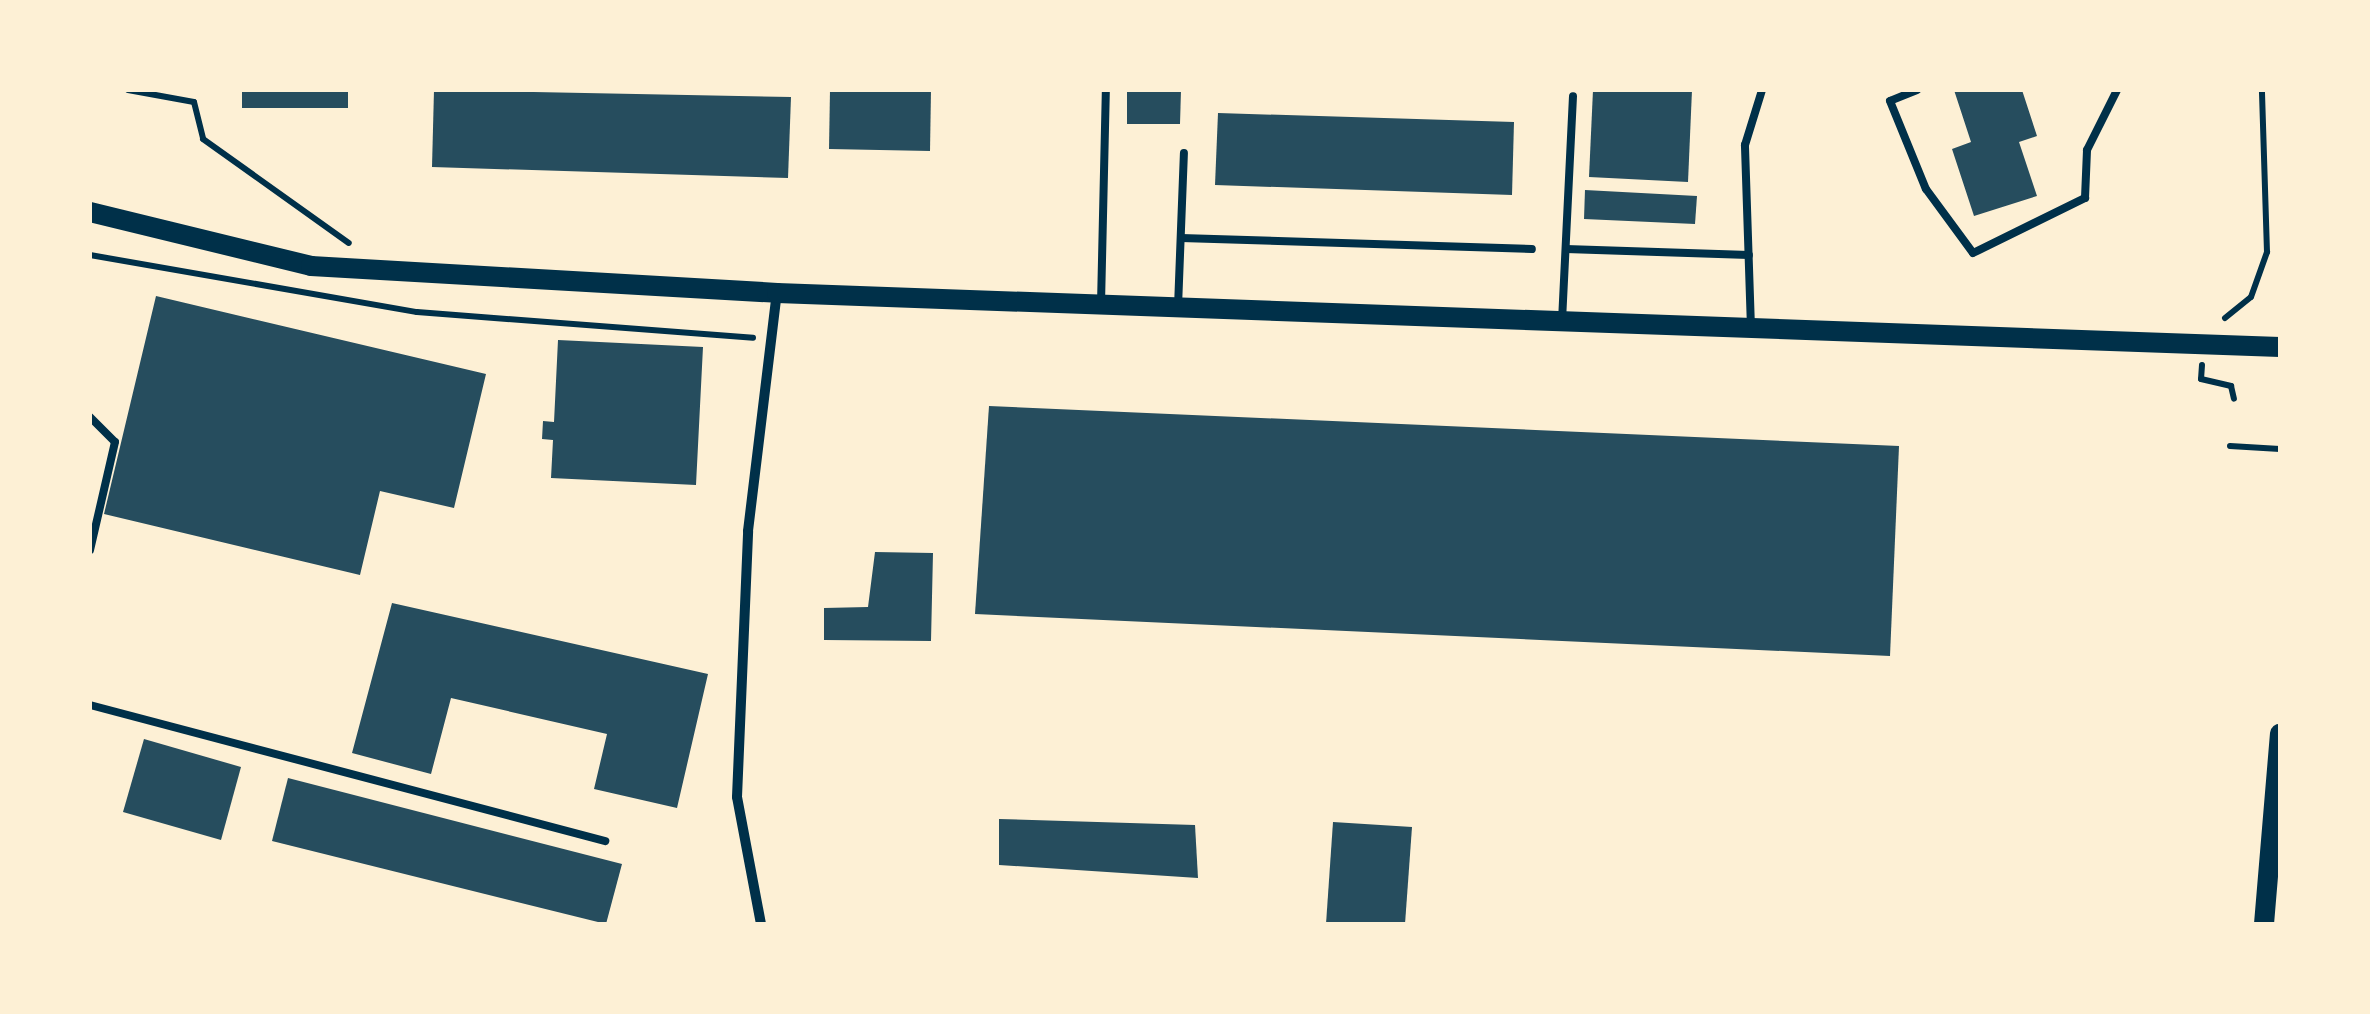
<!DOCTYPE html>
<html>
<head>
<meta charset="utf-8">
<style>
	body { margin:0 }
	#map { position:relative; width:2370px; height:1014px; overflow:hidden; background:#fdf0d5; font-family:Roboto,sans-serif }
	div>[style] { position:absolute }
	.building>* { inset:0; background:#264d5e }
	.path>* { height:6px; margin:-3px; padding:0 3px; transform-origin:3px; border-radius:3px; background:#003049 }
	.service>* { height:8px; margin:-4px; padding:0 4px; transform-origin:4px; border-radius:4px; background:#003049 }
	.minor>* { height:10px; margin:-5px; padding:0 5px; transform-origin:5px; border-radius:5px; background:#003049 }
	.secondary>* { height:20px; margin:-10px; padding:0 10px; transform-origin:10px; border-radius:10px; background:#003049 }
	span { translate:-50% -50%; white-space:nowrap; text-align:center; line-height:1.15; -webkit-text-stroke:10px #fdf0d5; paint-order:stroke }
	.frame { position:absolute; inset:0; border:92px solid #fdf0d5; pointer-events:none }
</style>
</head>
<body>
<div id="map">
	<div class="building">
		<div style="clip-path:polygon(242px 90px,348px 90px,348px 108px,242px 108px)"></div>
		<div style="clip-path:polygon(434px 90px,791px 97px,788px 178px,432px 167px)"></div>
		<div style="clip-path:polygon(830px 90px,931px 90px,930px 151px,829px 149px)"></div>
		<div style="clip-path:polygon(1127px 90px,1181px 90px,1180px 124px,1127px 124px)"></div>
		<div style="clip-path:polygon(1593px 90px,1692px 90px,1688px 182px,1589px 177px)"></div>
		<div style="clip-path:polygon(1954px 90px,2022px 90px,2037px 136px,2019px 142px,2037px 196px,1974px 216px,1952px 149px,1971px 142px)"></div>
		<div style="clip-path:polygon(1218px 113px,1514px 122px,1512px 195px,1215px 185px)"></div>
		<div style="clip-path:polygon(1585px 190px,1697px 196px,1695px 224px,1584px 219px)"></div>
		<div style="clip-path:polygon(156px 296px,486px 374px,454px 508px,380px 491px,360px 575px,104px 514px)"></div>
		<div style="clip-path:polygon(558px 340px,703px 347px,696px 485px,551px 478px,553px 440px,542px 439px,543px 421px,554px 422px)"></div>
		<div style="clip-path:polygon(989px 406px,1899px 446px,1890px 656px,975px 614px)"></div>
		<div style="clip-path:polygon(875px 552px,933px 553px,931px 641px,824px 640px,824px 608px,868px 607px)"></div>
		<div style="clip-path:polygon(392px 603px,708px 674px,677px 808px,594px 789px,607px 734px,451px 698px,431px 774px,352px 753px)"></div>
		<div style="clip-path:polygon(144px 739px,241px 767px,221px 840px,123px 812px)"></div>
		<div style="clip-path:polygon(288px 778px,622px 864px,606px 924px,272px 841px)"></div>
		<div style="clip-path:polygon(999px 819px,1195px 825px,1198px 878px,999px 865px)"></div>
		<div style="clip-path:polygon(1333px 822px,1412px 827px,1405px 924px,1326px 924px)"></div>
	</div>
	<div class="path">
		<div style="left:128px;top:90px;width:67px;rotate:10.3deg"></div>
		<div style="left:194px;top:102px;width:38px;rotate:76deg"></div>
		<div style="left:203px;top:139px;width:179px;rotate:35.5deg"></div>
		<div style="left:90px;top:255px;width:332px;rotate:9.9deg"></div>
		<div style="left:417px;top:312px;width:337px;rotate:4.4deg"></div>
		<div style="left:2225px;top:318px;width:33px;rotate:-39deg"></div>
		<div style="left:2251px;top:297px;width:48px;rotate:-70.4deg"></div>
		<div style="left:2267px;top:252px;width:162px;rotate:-91.8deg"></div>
		<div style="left:2202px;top:365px;width:14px;rotate:94deg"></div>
		<div style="left:2201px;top:379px;width:31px;rotate:13deg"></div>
		<div style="left:2231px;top:386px;width:13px;rotate:77deg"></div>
		<div style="left:2230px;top:446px;width:50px;rotate:3.4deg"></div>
	</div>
	<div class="service">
		<div style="left:1917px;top:90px;width:29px;rotate:158deg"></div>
		<div style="left:1890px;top:101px;width:95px;rotate:67.8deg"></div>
		<div style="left:1926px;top:189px;width:79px;rotate:53.7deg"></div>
		<div style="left:1973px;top:253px;width:125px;rotate:-26.2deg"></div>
		<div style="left:2085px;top:198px;width:48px;rotate:-87.6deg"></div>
		<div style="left:2087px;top:150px;width:67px;rotate:-63.4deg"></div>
		<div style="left:1181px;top:238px;width:351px;rotate:1.8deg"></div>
		<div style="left:1566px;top:249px;width:183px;rotate:1.9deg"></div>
		<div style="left:1101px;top:304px;width:214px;rotate:-88.7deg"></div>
		<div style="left:1178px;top:307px;width:154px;rotate:-87.8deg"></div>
		<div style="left:1562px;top:321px;width:225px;rotate:-87.2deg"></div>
		<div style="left:1751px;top:328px;width:183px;rotate:-91.9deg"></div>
		<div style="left:1745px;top:145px;width:58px;rotate:-72.8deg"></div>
		<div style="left:90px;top:417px;width:35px;rotate:45deg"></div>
		<div style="left:115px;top:442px;width:111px;rotate:103deg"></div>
		<div style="left:90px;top:705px;width:533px;rotate:14.79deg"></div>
	</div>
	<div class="minor">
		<div style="left:761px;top:924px;width:129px;rotate:-100.7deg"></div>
		<div style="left:737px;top:797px;width:266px;rotate:-87.6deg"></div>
		<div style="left:748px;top:531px;width:240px;rotate:-83.1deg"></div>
	</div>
	<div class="secondary">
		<div style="left:90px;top:212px;width:228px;rotate:13.7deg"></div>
		<div style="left:311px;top:266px;width:467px;rotate:3.3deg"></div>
		<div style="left:777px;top:293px;width:1504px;rotate:2.06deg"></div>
		<div style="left:2264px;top:924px;width:191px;rotate:-85.2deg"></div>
	</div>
	<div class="frame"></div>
</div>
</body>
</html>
